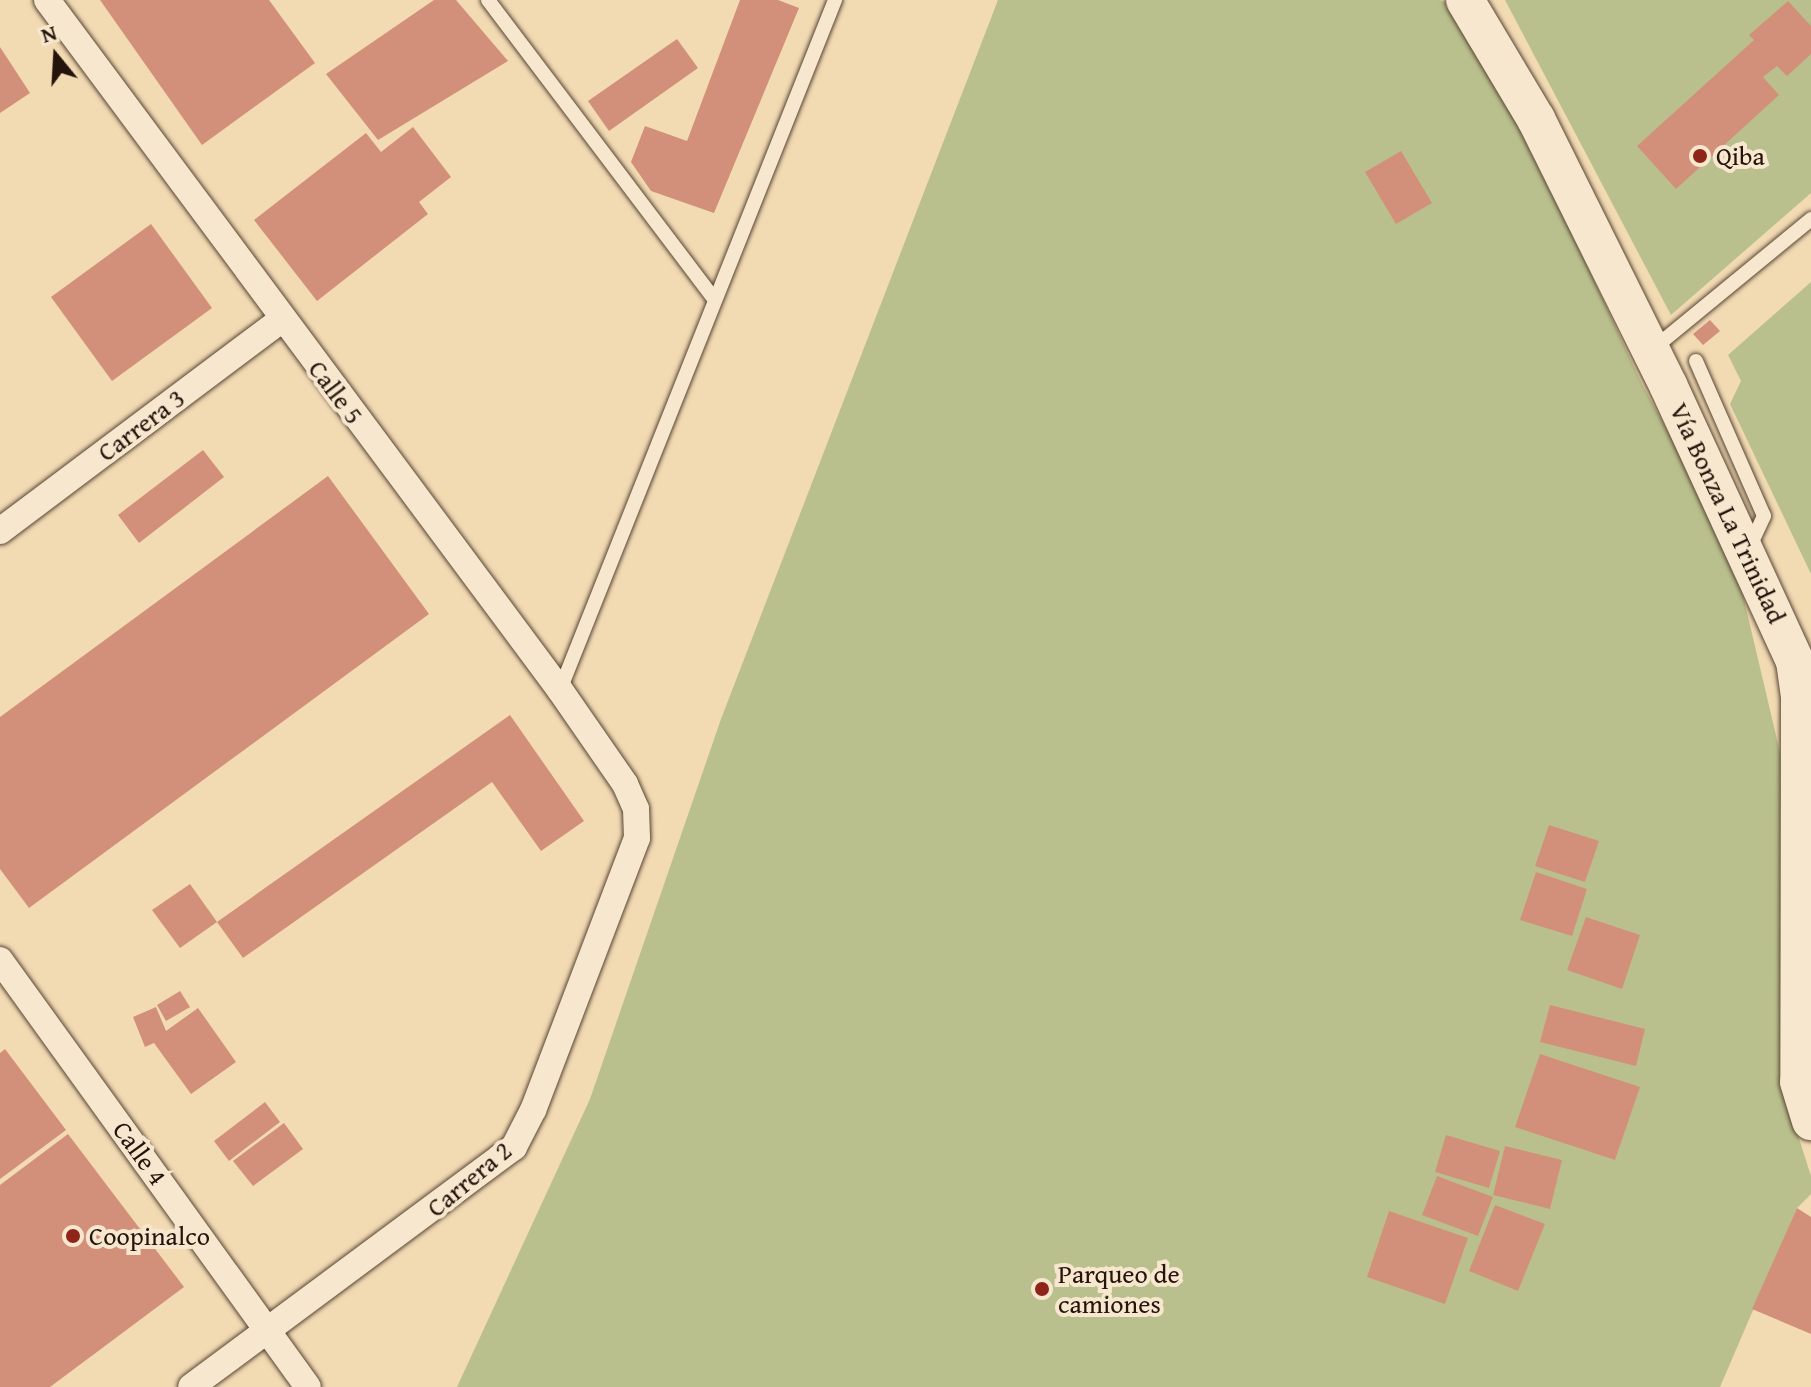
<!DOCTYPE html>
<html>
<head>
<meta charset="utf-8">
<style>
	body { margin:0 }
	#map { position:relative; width:1811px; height:1387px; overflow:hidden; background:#f2dab3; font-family:"Gentium Book Plus",serif }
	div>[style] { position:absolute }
	.green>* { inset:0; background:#bac08d }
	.building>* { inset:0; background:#d2907a }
	.roads { filter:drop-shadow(0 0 2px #584635) drop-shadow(0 0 2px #584635) }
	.lane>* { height:14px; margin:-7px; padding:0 7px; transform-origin:7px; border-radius:7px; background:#f7e7ce }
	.street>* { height:26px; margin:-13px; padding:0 13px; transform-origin:13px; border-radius:13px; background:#f7e7ce }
	.secondary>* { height:38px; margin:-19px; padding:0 19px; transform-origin:19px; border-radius:19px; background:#f7e7ce }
	.dots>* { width:22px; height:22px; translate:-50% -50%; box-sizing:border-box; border:4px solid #f7e7ce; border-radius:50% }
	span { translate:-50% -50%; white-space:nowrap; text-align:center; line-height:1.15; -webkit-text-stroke:8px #f7e7ce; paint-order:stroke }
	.poi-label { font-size:26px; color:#24140b }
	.left { translate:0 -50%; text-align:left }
	.street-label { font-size:26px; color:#24140b }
	.north { position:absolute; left:16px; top:16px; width:80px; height:80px; -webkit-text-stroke:6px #f7e7ce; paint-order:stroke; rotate:342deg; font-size:22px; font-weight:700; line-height:32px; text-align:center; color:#24140b }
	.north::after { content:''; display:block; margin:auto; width:28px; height:36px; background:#24140b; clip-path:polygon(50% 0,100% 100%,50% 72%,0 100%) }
</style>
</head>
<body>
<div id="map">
	<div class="green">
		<div style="clip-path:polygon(998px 0,1440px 0,1460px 9px,1528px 138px,1642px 384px,1732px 549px,1783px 765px,1780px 1079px,1811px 1176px,1811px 1194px,1797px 1208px,1720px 1387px,457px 1387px,590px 1099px,721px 719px)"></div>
		<div style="clip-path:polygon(1505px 0,1811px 0,1811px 193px,1671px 315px)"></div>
		<div style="clip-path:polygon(1811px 282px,1811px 574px,1730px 404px,1741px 381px,1728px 355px)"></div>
	</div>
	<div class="building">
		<div style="clip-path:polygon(100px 0,269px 0,315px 63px,202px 145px)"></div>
		<div style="clip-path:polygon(434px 0,456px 0,508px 61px,378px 140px,326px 74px)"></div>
		<div style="clip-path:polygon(740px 0,778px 0,799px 8px,714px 213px,651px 191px,631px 162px,645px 126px,687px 141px)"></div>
		<div style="clip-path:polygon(1788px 1px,1811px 26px,1811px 54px,1787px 76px,1777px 66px,1763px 77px,1779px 95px,1676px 189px,1637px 146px,1754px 40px,1749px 35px)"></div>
		<div style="clip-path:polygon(677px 39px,698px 68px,609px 131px,588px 101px)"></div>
		<div style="clip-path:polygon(0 47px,30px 93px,0 113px)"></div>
		<div style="clip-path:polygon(413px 127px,451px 177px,419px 202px,428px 214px,317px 301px,254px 220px,366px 133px,381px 152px)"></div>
		<div style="clip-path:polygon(1401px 151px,1432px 203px,1396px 224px,1365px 172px)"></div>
		<div style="clip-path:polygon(151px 224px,212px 308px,112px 381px,51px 297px)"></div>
		<div style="clip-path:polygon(1710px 320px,1720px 331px,1703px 345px,1693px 334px)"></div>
		<div style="clip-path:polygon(203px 450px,224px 477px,139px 543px,118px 515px)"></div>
		<div style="clip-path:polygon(328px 476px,429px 614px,29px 908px,0 869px,0 717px)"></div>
		<div style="clip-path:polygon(510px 715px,584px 821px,541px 851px,492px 782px,243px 958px,217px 922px)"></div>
		<div style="clip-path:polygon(1549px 825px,1599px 841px,1585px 882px,1535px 866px)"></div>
		<div style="clip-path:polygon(1536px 872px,1587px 889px,1572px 936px,1520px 920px)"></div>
		<div style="clip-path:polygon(190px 884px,217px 922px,180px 948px,152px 910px)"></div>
		<div style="clip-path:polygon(1586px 917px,1640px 935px,1622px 989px,1567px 970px)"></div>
		<div style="clip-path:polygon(180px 991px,190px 1007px,166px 1021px,157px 1005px)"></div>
		<div style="clip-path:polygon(1550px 1005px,1645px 1029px,1636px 1066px,1540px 1042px)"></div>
		<div style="clip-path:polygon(156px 1007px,166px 1031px,198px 1008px,236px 1062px,191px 1094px,154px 1043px,145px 1047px,133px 1017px)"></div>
		<div style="clip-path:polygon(5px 1049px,66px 1130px,0 1179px,0 1053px)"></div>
		<div style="clip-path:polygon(1540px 1054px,1640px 1087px,1615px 1160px,1515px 1127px)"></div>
		<div style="clip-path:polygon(265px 1102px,280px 1122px,229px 1161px,214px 1141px)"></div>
		<div style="clip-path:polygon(284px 1123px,303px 1149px,253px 1186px,233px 1161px)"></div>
		<div style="clip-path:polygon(68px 1134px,184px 1287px,50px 1387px,0 1387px,0 1185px)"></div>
		<div style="clip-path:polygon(1446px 1135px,1500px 1151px,1489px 1188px,1435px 1172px)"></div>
		<div style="clip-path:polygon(1505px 1146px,1562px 1160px,1550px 1209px,1493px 1195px)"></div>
		<div style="clip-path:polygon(1437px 1176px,1493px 1197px,1478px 1236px,1422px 1215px)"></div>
		<div style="clip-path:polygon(1495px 1205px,1545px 1224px,1518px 1291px,1469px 1271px)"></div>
		<div style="clip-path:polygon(1797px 1208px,1811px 1217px,1811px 1334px,1752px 1309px)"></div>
		<div style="clip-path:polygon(1389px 1211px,1468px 1238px,1445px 1304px,1367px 1277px)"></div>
	</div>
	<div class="roads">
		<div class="lane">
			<div style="left:488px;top:0;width:373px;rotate:52.9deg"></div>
			<div style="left:1653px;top:349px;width:205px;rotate:-39.4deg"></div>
			<div style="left:1696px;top:361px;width:169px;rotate:66.3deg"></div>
			<div style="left:1764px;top:516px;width:35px;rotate:115deg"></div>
			<div style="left:560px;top:690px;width:743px;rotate:-68.27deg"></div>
		</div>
		<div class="street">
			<div style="left:47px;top:0;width:860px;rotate:53.37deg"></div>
			<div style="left:560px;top:690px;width:114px;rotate:55.3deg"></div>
			<div style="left:625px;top:784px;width:27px;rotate:66deg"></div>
			<div style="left:636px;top:809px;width:29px;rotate:88deg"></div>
			<div style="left:637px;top:838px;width:291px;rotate:110.9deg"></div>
			<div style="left:533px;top:1110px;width:42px;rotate:117.2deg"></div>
			<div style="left:514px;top:1147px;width:402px;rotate:143.4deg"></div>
			<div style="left:0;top:531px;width:353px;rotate:-36.9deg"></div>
			<div style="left:0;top:960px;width:526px;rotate:54.2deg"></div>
		</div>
		<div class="secondary">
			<div style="left:1465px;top:0;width:139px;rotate:59.2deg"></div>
			<div style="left:1536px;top:119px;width:297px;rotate:63.6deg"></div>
			<div style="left:1668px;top:385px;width:304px;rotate:65.3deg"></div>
			<div style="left:1795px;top:661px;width:35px;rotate:82deg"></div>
			<div style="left:1800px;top:696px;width:386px;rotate:90.1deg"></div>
			<div style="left:1799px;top:1082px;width:41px;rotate:72.9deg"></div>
		</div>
	</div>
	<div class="dots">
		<div style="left:1700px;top:156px;background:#8f2418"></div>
		<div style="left:73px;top:1236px;background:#8f2418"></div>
		<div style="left:1042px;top:1289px;background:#8f2418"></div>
	</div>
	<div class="poi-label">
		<span class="left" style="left:1716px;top:156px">Qiba</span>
		<span class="left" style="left:89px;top:1236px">Coopinalco</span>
		<span class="left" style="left:1058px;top:1289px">Parqueo de<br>camiones</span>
	</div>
	<div class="street-label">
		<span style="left:336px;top:392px;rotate:53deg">Calle 5</span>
		<span style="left:141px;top:425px;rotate:-37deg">Carrera 3</span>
		<span style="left:1728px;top:513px;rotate:65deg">Vía Bonza La Trinidad</span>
		<span style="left:140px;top:1153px;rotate:54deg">Calle 4</span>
		<span style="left:469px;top:1179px;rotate:-40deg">Carrera 2</span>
	</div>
	<div class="north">N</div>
</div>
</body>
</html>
